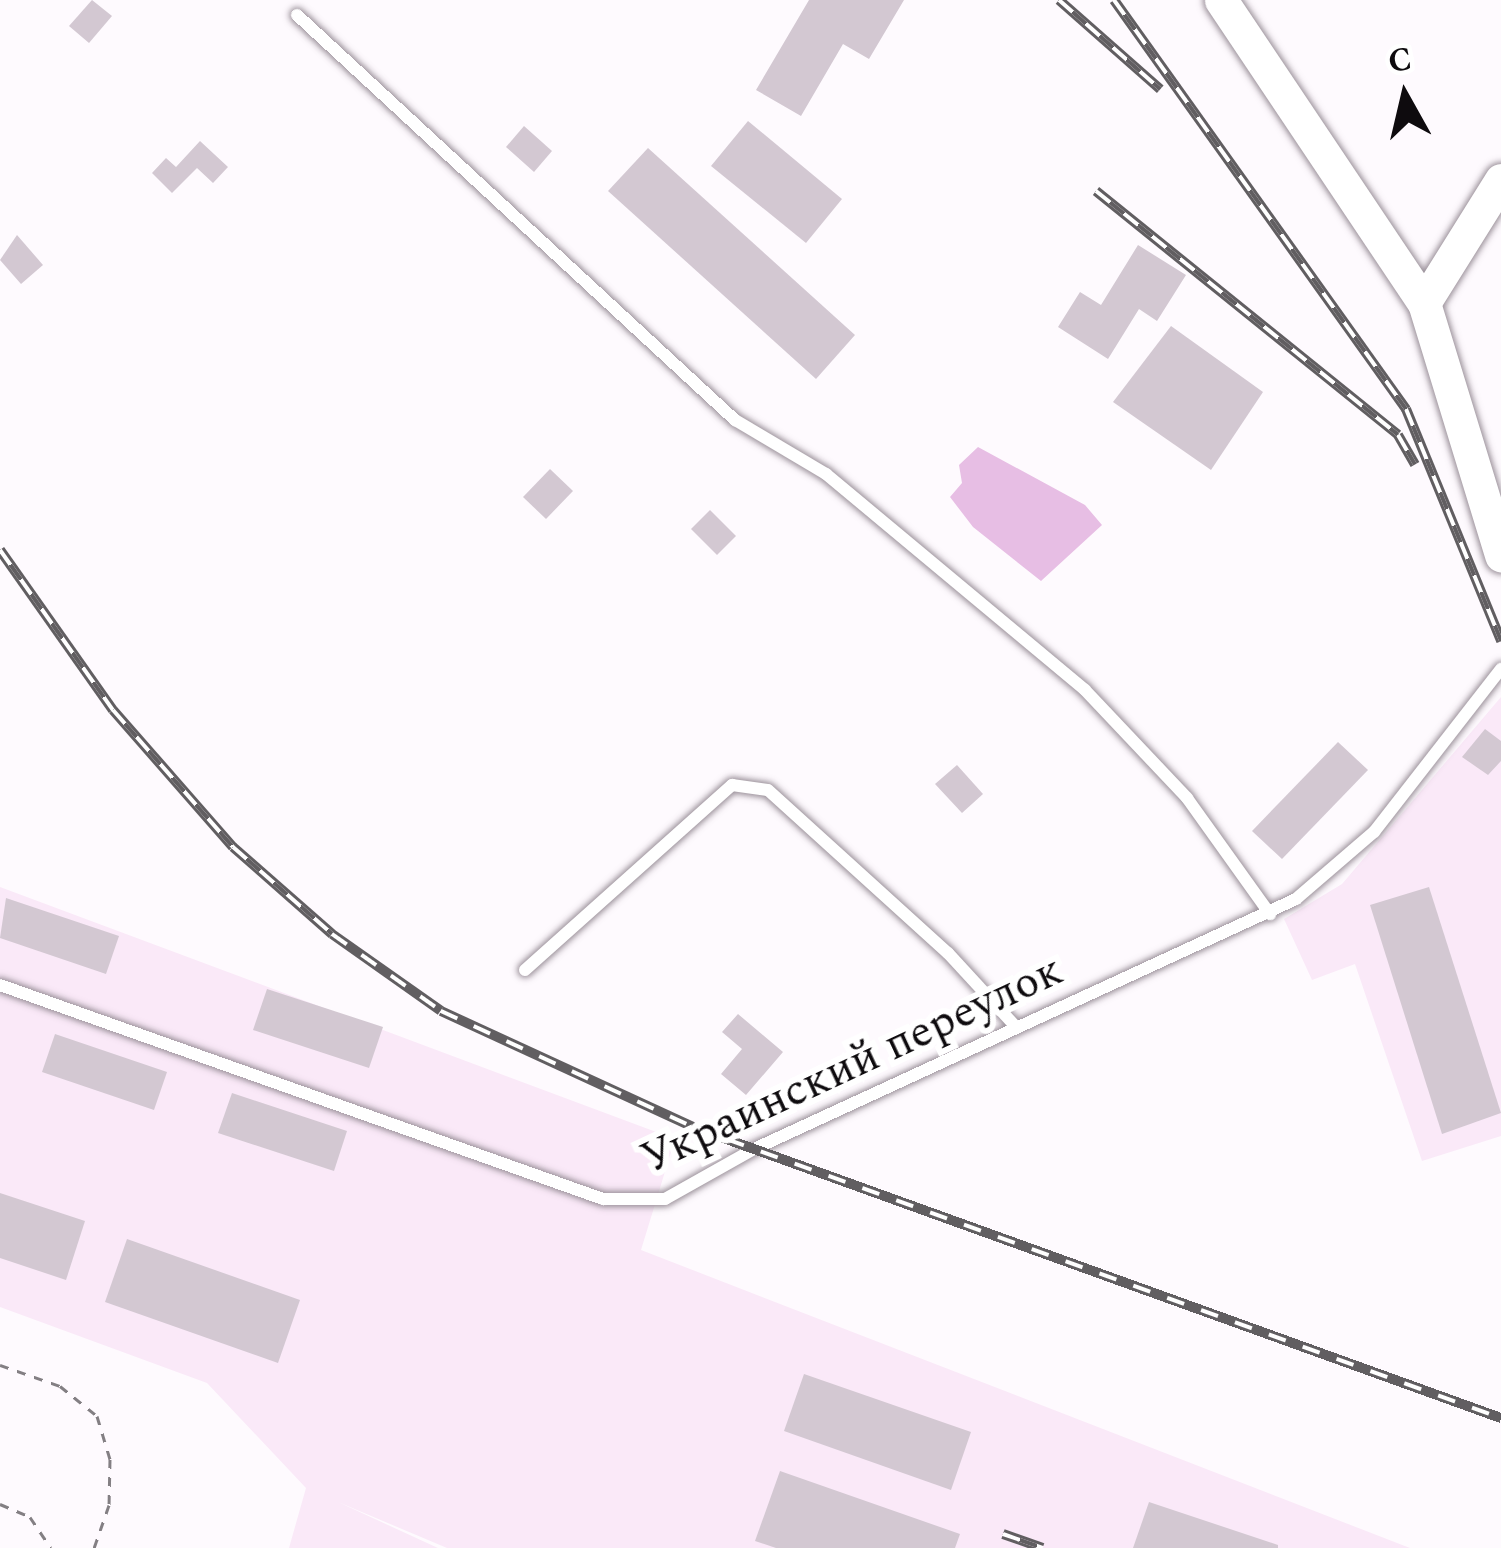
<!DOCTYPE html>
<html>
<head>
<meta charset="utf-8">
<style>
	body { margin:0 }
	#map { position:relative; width:1501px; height:1548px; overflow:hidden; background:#fefafe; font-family:Spectral,serif }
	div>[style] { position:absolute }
	.built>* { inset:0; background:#fae9f8 }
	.water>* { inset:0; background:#e7bee4 }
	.building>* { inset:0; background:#d3c8d2 }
	.path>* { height:3px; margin-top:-1.5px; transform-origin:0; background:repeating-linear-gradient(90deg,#837f83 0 9px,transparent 0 18px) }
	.roads { filter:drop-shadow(0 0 3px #9c929b) drop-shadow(0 0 3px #9c929b) }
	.lane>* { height:12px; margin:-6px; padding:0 6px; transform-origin:6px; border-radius:6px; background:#fff }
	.secondary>* { height:33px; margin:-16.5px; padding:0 16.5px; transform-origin:16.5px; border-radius:16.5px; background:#fff }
	.rail>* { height:10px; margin-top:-5px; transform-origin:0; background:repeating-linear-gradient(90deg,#fff 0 18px,#615e61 0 36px); box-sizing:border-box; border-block:3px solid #615e61 }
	span { translate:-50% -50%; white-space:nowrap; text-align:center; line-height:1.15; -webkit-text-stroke:12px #fff; paint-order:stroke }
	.street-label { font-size:45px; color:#0e0b0e }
	.north { position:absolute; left:1345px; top:36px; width:120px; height:120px; -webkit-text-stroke:9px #fff; paint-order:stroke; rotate:352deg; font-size:33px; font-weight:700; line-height:48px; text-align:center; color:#0e0b0e }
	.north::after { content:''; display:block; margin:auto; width:42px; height:54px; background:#0e0b0e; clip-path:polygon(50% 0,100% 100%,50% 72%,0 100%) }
</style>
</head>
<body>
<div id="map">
	<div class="built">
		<div style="clip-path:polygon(1501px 697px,1501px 1136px,1422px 1161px,1355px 964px,1312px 980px,1284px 919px,1342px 884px)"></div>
		<div style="clip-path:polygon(0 887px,675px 1139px,641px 1250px,1410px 1548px,447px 1548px,338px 1502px,438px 1548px,289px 1548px,306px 1488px,207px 1383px,0 1307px)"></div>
	</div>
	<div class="water">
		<div style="clip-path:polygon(978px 447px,1085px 505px,1102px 525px,1041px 581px,973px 527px,950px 497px,962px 483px,959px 465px)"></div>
	</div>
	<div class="building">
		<div style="clip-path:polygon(92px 0,112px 16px,89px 43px,69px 26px)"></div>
		<div style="clip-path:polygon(809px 0,904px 0,869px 59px,843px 44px,801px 116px,756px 90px)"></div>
		<div style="clip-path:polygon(748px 121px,842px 199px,806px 243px,711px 166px)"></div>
		<div style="clip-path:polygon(524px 126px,552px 151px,534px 172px,506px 147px)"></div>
		<div style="clip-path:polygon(200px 141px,228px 167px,213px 183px,197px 168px,172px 193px,152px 173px,166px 158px,176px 167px)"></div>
		<div style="clip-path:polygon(648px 148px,855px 335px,816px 379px,608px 191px)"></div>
		<div style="clip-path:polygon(17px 235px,43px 265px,21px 284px,0 260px)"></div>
		<div style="clip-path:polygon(1138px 245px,1186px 275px,1157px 321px,1139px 309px,1108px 359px,1058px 327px,1080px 292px,1101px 305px)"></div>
		<div style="clip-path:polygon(1171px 326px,1263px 392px,1211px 470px,1113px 402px)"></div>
		<div style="clip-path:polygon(550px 469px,573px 491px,546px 519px,523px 497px)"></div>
		<div style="clip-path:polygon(710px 510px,736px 536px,717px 555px,691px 529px)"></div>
		<div style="clip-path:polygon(1485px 729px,1501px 741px,1501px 761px,1488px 775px,1462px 757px)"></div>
		<div style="clip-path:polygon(1338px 742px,1368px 770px,1282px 859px,1252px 831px)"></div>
		<div style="clip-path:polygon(957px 765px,983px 794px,962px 813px,935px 784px)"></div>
		<div style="clip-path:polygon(1429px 887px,1501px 1113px,1442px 1134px,1370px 905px)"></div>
		<div style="clip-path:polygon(6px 898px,119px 936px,106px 974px,0 938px)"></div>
		<div style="clip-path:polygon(267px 989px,383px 1027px,369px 1068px,253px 1030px)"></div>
		<div style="clip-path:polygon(738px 1014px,783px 1052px,746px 1095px,721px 1074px,742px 1049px,722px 1032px)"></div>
		<div style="clip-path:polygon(55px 1034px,167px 1072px,154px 1110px,42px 1072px)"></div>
		<div style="clip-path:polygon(232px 1093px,347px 1131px,334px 1171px,218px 1133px)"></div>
		<div style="clip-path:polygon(0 1193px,85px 1221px,66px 1280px,0 1258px)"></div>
		<div style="clip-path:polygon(127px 1239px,300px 1300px,278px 1363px,105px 1302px)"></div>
		<div style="clip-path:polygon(804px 1374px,971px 1432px,951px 1490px,784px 1431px)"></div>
		<div style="clip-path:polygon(780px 1471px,960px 1534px,955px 1548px,776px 1548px,755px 1541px)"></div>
		<div style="clip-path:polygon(1149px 1502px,1278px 1545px,1278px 1548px,1133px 1548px)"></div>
	</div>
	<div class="path">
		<div style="left:0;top:1365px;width:64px;rotate:19.3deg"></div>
		<div style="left:60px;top:1386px;width:48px;rotate:39deg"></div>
		<div style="left:97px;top:1416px;width:45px;rotate:73.2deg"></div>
		<div style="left:110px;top:1459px;width:46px;rotate:91.2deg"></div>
		<div style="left:109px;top:1505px;width:46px;rotate:109.2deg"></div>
		<div style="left:0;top:1504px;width:33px;rotate:23deg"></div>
		<div style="left:30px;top:1517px;width:37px;rotate:56deg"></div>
	</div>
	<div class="roads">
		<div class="lane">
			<div style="left:297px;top:15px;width:597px;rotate:42.76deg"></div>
			<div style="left:735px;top:420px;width:106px;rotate:30.7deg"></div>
			<div style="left:826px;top:474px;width:337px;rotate:39.8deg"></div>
			<div style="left:1085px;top:690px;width:149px;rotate:46.6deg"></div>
			<div style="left:1187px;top:798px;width:143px;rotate:54.4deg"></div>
			<div style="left:525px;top:970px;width:278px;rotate:-41.8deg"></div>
			<div style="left:732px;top:785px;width:36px;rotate:8deg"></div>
			<div style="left:768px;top:790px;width:243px;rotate:42.2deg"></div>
			<div style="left:948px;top:953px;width:100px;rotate:47.4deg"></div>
			<div style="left:0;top:985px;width:640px;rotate:19.54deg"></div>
			<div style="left:603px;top:1199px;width:62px"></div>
			<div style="left:665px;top:1199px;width:102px;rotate:-29.3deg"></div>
			<div style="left:754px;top:1149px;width:597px;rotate:-24.76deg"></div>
			<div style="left:1296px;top:899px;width:103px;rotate:-40.7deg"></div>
			<div style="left:1374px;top:832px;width:207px;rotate:-52.1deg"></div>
		</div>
		<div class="secondary">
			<div style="left:1221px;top:0;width:365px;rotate:56.2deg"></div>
			<div style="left:1424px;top:303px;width:264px;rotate:73deg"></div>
			<div style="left:1424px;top:303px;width:145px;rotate:-58deg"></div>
		</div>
	</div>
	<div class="rail">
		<div style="left:1059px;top:0;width:135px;rotate:41.4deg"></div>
		<div style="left:1114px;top:0;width:503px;rotate:54.48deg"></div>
		<div style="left:1406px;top:409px;width:251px;rotate:67.7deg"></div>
		<div style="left:1096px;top:191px;width:388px;rotate:38.9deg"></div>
		<div style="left:1398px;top:435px;width:34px;rotate:60deg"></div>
		<div style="left:0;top:550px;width:196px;rotate:54.8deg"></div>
		<div style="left:113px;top:710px;width:182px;rotate:48.8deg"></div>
		<div style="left:233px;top:847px;width:132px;rotate:41.3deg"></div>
		<div style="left:332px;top:934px;width:133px;rotate:35.2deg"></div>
		<div style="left:441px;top:1011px;width:277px;rotate:24.7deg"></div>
		<div style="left:693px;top:1127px;width:859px;rotate:19.81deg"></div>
		<div style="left:1003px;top:1534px;width:42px;rotate:19.3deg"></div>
	</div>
	<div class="street-label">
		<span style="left:852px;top:1065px;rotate:-25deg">Украинский переулок</span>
	</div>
	<div class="north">С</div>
</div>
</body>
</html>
